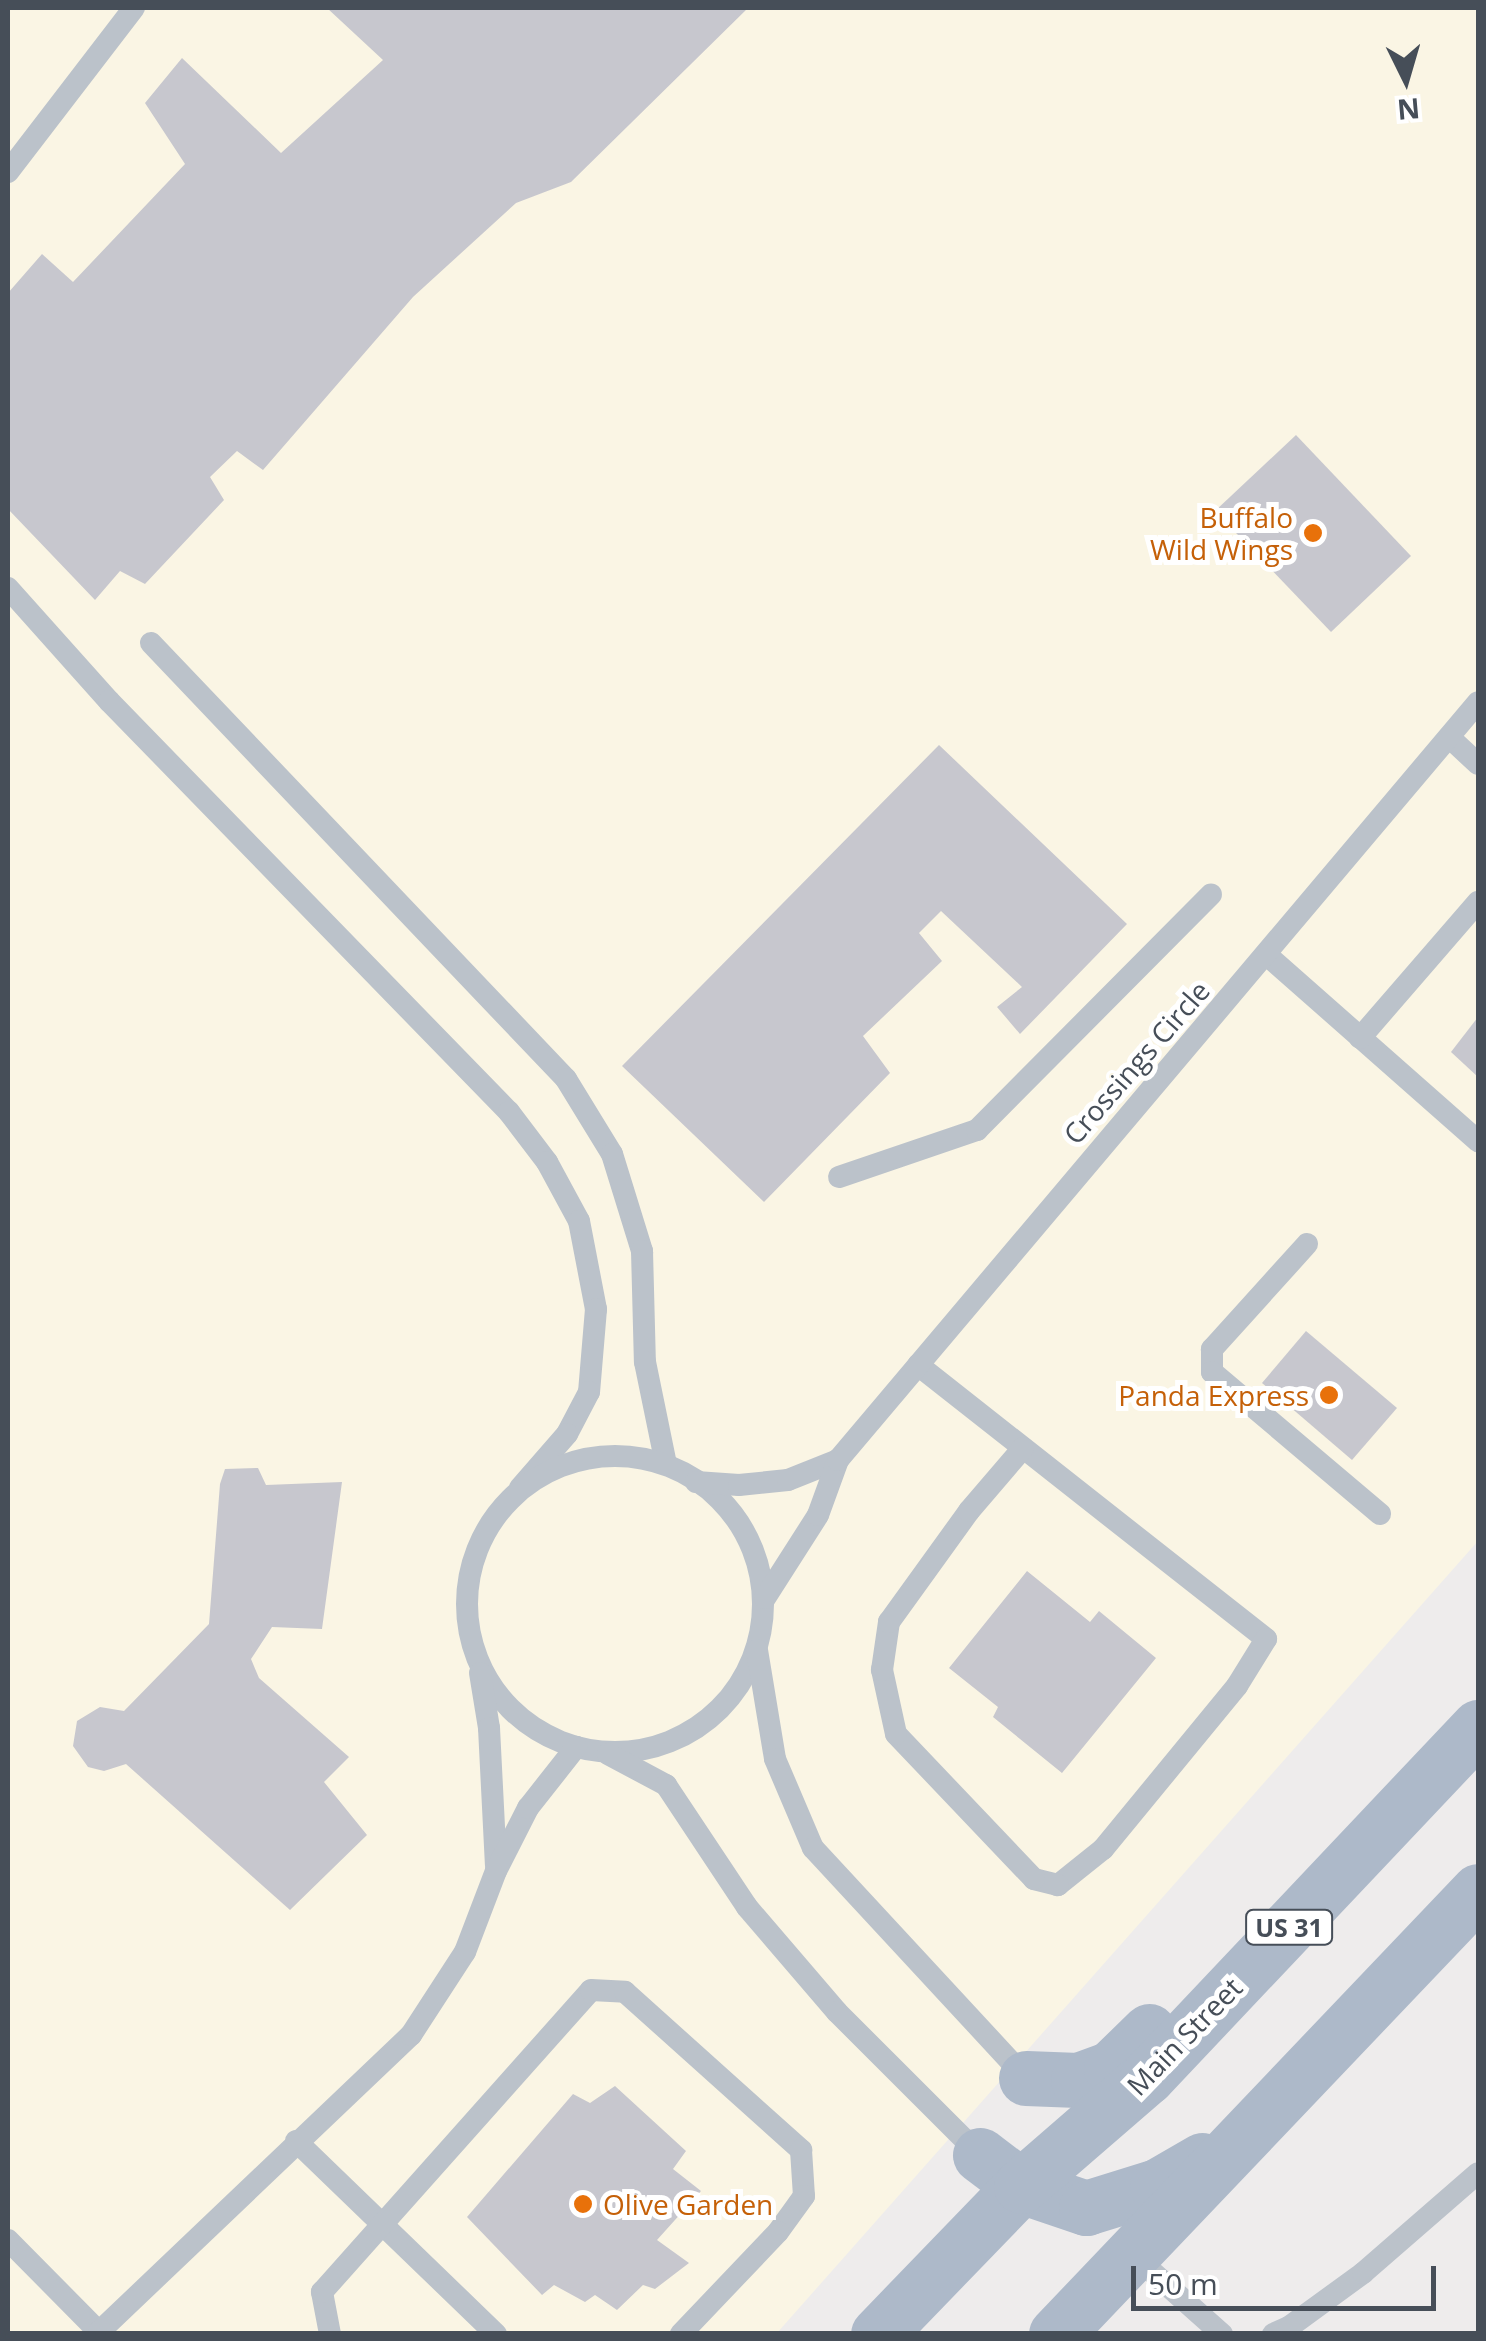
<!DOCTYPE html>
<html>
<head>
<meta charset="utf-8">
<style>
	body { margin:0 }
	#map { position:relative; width:1486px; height:2341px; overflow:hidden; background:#eeecec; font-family:"Open Sans",sans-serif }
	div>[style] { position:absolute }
	.commercial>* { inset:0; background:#faf5e4 }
	.building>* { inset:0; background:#c7c7ce }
	.service>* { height:22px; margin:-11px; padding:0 11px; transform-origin:11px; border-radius:11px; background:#bbc2ca }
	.service>.ring { margin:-11px; padding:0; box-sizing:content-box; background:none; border:22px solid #bbc2ca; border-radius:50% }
	.primary>* { height:55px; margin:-27.5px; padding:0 27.5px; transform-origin:27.5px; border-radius:27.5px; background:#adb9c9 }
	.dots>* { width:28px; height:28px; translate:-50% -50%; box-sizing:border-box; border:5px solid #fff; border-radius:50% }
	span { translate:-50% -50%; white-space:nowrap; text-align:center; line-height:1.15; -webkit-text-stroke:10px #fff; paint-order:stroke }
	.shield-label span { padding:2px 8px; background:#fff; border:2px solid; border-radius:8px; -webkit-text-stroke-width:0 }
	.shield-label { font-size:25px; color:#464e58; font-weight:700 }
	.food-label { font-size:28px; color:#c56008 }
	.right { translate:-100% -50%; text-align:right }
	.left { translate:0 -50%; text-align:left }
	.street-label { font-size:28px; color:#464e58 }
	.frame { position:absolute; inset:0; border:10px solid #464e58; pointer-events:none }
	.north { position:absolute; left:1356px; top:30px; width:100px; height:100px; -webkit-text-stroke:8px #fff; paint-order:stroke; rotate:175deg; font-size:28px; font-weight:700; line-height:40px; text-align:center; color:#464e58 }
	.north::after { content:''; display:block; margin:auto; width:35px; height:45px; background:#464e58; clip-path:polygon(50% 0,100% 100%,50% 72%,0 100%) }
	.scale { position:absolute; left:1131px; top:2266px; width:305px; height:45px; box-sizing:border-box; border:5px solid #464e58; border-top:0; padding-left:12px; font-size:30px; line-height:35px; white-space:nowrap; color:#464e58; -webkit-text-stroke:8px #fff; paint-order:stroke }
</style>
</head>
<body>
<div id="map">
	<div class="commercial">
		<div style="clip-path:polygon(8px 8px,1478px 8px,1478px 1541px,777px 2333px,8px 2334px)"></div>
	</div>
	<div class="building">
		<div style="clip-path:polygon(327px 8px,748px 8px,571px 182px,516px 203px,413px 297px,263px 470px,237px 451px,210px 477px,224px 500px,145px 584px,120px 571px,95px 600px,8px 509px,8px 293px,42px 254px,73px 282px,185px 164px,145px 103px,182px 58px,281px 153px,383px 60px)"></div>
		<div style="clip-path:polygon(1296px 435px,1411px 556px,1331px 632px,1215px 511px)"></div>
		<div style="clip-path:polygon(939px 745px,1127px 924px,1020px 1034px,997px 1007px,1022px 987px,941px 911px,919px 933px,942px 961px,863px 1036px,890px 1073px,764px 1202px,622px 1066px)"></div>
		<div style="clip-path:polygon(1478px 1017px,1478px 1077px,1451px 1052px)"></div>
		<div style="clip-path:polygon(1306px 1331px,1397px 1408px,1352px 1460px,1262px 1383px)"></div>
		<div style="clip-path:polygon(258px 1468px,266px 1485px,342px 1482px,322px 1629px,272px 1627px,251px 1659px,259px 1678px,349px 1757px,324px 1782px,367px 1835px,290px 1910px,126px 1764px,104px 1771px,88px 1767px,73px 1746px,77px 1721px,100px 1707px,124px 1711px,209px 1624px,220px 1484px,225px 1469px)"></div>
		<div style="clip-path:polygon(1027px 1571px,1090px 1622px,1099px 1611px,1156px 1658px,1062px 1773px,993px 1717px,998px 1707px,949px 1668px)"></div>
		<div style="clip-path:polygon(615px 2086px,686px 2151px,673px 2169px,701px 2191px,657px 2240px,689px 2263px,655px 2289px,643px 2285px,617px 2310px,595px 2295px,585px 2302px,554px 2285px,542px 2295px,467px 2217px,573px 2094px,590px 2103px)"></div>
	</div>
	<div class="service">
		<div style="left:8px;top:172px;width:207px;rotate:-52.5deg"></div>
		<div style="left:8px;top:588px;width:152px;rotate:48.2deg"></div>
		<div style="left:109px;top:701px;width:574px;rotate:45.78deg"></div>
		<div style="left:509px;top:1112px;width:63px;rotate:52.8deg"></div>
		<div style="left:547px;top:1162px;width:67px;rotate:61.5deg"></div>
		<div style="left:579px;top:1221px;width:90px;rotate:79.1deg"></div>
		<div style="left:596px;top:1309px;width:83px;rotate:94.8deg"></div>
		<div style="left:589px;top:1392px;width:47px;rotate:117.6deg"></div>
		<div style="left:567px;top:1434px;width:72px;rotate:131deg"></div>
		<div style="left:151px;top:643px;width:602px;rotate:46.41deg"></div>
		<div style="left:566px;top:1079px;width:88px;rotate:58.5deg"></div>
		<div style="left:612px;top:1154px;width:102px;rotate:72.8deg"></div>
		<div style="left:642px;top:1251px;width:111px;rotate:88.5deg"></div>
		<div style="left:645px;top:1362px;width:104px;rotate:78.4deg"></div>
		<div style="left:1449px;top:737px;width:40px;rotate:43deg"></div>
		<div style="left:1268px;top:956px;width:280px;rotate:41.4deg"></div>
		<div style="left:1360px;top:1038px;width:180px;rotate:-49.1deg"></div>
		<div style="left:839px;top:1177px;width:146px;rotate:-18.8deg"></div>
		<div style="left:977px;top:1130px;width:332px;rotate:-45.2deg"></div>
		<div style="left:1307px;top:1244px;width:142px;rotate:132.1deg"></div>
		<div style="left:1212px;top:1349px;width:23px;rotate:90deg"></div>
		<div style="left:1212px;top:1372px;width:220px;rotate:40.2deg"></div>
		<div style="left:918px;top:1365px;width:443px;rotate:38.2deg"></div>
		<div style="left:1266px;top:1639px;width:55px;rotate:121.7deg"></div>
		<div style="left:1237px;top:1686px;width:211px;rotate:129.4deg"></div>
		<div style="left:1103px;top:1849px;width:58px;rotate:141.3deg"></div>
		<div style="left:1058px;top:1885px;width:25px;rotate:-166deg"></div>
		<div style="left:1034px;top:1879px;width:200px;rotate:-133.6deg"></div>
		<div style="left:896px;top:1734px;width:66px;rotate:-102.3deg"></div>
		<div style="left:882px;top:1670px;width:49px;rotate:-81.7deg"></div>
		<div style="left:889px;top:1622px;width:137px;rotate:-54.2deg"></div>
		<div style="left:969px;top:1511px;width:83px;rotate:-49.4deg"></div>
		<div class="ring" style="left:467px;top:1456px;width:274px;height:274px"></div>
		<div style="left:696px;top:1482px;width:43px;rotate:4deg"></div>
		<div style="left:739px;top:1485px;width:49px;rotate:-5.8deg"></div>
		<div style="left:788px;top:1480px;width:54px;rotate:-21.8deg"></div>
		<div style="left:765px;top:1598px;width:98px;rotate:-57.4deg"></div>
		<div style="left:818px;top:1515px;width:59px;rotate:-70deg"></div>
		<div style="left:838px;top:1460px;width:992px;rotate:-49.82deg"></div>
		<div style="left:757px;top:1650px;width:110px;rotate:80.6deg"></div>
		<div style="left:775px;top:1759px;width:97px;rotate:66.9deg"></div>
		<div style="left:813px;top:1848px;width:313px;rotate:47.2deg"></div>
		<div style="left:480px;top:1673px;width:56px;rotate:80.7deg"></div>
		<div style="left:489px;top:1728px;width:137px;rotate:87.1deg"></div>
		<div style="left:608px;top:1754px;width:66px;rotate:28.1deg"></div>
		<div style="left:666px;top:1785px;width:146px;rotate:56.4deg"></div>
		<div style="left:747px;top:1907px;width:138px;rotate:49.4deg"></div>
		<div style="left:837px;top:2012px;width:202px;rotate:45deg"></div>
		<div style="left:296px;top:2141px;width:278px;rotate:44deg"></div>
		<div style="left:8px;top:2240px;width:129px;rotate:45.3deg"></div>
		<div style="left:99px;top:2332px;width:431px;rotate:-43.6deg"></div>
		<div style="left:411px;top:2035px;width:99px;rotate:-57deg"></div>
		<div style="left:465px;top:1952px;width:87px;rotate:-69.1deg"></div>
		<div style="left:496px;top:1871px;width:71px;rotate:-63.1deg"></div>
		<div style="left:528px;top:1808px;width:78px;rotate:-51.8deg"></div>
		<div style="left:1131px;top:2253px;width:122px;rotate:41.7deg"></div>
		<div style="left:330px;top:2334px;width:43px;rotate:-100.8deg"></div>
		<div style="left:322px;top:2292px;width:404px;rotate:-48.3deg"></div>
		<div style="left:591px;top:1990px;width:34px;rotate:3deg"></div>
		<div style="left:625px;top:1992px;width:237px;rotate:41.9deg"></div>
		<div style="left:801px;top:2150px;width:46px;rotate:86.3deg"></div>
		<div style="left:804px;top:2196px;width:44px;rotate:125.8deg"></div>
		<div style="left:778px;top:2232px;width:141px;rotate:133.6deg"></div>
		<div style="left:1273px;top:2334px;width:17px;rotate:-24deg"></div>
		<div style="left:1289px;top:2327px;width:92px;rotate:-36.1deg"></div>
		<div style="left:1363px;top:2273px;width:152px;rotate:-41deg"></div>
	</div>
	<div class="primary">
		<div style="left:1026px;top:2078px;width:52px;rotate:2.2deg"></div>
		<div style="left:1078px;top:2080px;width:35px;rotate:-20deg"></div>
		<div style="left:1111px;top:2068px;width:53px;rotate:-44.2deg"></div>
		<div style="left:980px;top:2155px;width:51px;rotate:37.1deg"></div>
		<div style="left:1021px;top:2186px;width:69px;rotate:18.7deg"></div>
		<div style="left:1086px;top:2208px;width:74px;rotate:-17.2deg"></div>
		<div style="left:1157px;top:2186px;width:52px;rotate:-30deg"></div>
		<div style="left:878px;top:2334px;width:206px;rotate:-46deg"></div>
		<div style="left:1021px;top:2186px;width:167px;rotate:-40.9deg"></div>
		<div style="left:1147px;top:2077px;width:482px;rotate:-46.6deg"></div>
		<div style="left:1056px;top:2334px;width:612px;rotate:-46.39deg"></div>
	</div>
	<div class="dots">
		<div style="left:1313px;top:533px;background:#e8710a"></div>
		<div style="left:1329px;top:1395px;background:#e8710a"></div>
		<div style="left:583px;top:2204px;background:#e8710a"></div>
	</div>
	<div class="shield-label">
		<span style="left:1289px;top:1927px">US 31</span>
	</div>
	<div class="food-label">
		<span class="right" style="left:1293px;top:533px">Buffalo<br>Wild Wings</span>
		<span class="right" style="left:1309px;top:1395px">Panda Express</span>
		<span class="left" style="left:603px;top:2204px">Olive Garden</span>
	</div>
	<div class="street-label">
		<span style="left:1136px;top:1062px;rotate:-49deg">Crossings Circle</span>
		<span style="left:1184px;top:2036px;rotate:-46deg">Main Street</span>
	</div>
	<div class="frame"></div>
	<div class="north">N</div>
	<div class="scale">50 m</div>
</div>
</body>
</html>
